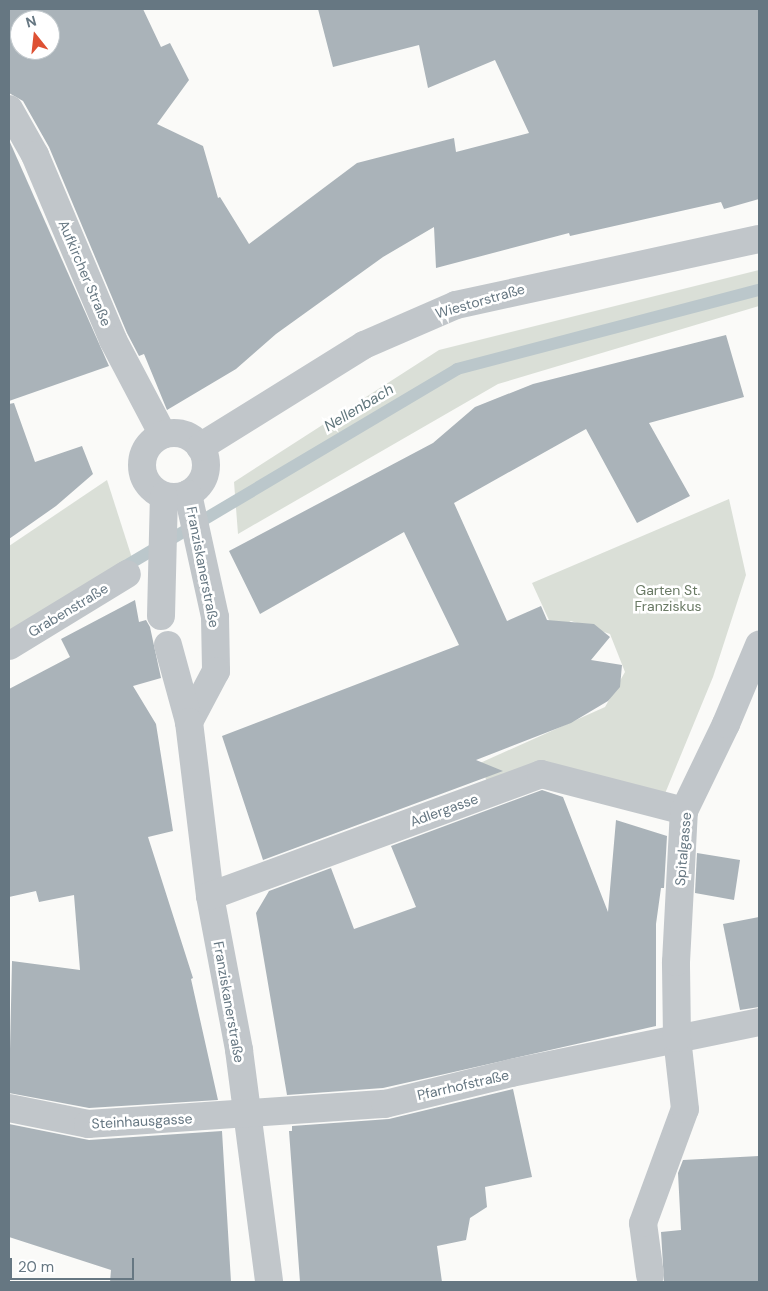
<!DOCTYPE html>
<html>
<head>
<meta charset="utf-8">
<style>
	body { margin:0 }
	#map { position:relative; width:768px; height:1291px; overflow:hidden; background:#fafaf8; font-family:"DM Sans",sans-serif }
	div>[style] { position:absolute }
	.green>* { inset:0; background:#dadfd7 }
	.stream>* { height:12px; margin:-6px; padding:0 6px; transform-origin:6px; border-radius:6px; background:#bbc7cb }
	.building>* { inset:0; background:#aab3b9 }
	.minor>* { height:28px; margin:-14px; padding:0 14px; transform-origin:14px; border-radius:14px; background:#c1c6ca }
	.minor>.ring { margin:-14px; padding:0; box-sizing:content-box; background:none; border:28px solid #c1c6ca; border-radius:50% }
	span { translate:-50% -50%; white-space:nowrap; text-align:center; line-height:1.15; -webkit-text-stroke:5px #fff; paint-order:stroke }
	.street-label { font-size:14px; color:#667782 }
	.park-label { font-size:14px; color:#6a7a65 }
	.water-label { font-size:15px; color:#60767c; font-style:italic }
	.frame { position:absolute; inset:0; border:10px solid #667782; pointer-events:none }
	.north { position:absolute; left:10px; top:10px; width:50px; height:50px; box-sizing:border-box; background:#fff; border:1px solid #c2c9cd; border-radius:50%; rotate:344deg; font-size:14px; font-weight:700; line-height:20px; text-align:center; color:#667782 }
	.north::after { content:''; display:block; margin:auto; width:18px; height:22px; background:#de5134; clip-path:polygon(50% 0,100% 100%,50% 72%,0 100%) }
	.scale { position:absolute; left:10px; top:1258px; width:124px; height:22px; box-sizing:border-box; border:2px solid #667782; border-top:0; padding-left:6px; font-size:15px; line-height:18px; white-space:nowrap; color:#667782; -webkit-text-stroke:4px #fff; paint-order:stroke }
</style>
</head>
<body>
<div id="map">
	<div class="green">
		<div style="clip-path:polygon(759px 270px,759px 306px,498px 384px,238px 534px,234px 482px,439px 350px)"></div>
		<div style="clip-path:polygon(107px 480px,132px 558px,9px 639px,9px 546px)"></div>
		<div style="clip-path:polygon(729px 499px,746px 575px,713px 677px,664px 796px,487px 782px,480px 763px,605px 707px,625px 672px,610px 634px,571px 621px,554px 631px,532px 583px)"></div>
	</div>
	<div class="stream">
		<div style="left:119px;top:570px;width:393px;rotate:-30.7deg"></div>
		<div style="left:457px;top:369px;width:312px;rotate:-14.7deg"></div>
	</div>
	<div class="building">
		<div style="clip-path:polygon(evenodd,9px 9px,143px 9px,161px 47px,170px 43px,189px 80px,157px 124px,203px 146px,218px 198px,220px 197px,249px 244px,357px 163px,454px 138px,456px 152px,529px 133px,495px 60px,428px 88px,419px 45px,333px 67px,318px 9px,759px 9px,759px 199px,724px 209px,721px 202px,570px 236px,569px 233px,436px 268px,434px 227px,383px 257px,276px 334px,236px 369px,167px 410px,144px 354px,139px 356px,127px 333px,49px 147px,23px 101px,9px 93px,9px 9px,20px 20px,50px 20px,50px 50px,20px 50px,20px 20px)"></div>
		<div style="clip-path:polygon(9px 140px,109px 366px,9px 401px)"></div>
		<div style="clip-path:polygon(726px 335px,744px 397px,649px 423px,690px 496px,637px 523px,586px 429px,454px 503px,507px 621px,541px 606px,547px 620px,594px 624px,610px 637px,591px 660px,622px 665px,620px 687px,608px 701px,571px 723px,476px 760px,503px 771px,263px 860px,222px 736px,459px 645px,404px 532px,260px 614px,229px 551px,433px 443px,475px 407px,533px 384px)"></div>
		<div style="clip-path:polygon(14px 403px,35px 462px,82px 446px,93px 474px,56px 506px,9px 539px,9px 404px)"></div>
		<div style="clip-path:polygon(135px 600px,139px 622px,146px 620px,150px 627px,161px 678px,133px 686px,156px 724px,173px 831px,148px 837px,193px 978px,191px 979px,218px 1100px,89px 1108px,9px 1093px,12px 961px,80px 970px,74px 895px,39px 902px,36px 891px,9px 897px,9px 689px,70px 657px,61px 639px)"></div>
		<div style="clip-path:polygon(542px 790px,563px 797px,608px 912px,616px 820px,667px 836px,664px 888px,661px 888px,656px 924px,656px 1026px,383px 1088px,287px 1095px,256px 913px,269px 891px,331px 868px,354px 929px,416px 907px,391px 846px)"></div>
		<div style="clip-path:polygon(697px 853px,740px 860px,734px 900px,695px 893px)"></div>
		<div style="clip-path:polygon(759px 917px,759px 1007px,740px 1010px,723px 924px)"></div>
		<div style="clip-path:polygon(513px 1089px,532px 1177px,485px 1187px,487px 1207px,470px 1218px,466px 1240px,437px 1246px,442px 1282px,300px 1282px,289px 1131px,292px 1131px,292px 1126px,389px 1119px)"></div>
		<div style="clip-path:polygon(9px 1124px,89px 1140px,222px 1131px,231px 1282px,110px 1282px,111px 1270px,9px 1237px)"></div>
		<div style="clip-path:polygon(759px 1156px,759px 1282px,664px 1282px,661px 1232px,681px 1230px,678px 1173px,683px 1160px)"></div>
	</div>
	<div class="minor">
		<div style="left:9px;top:109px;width:53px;rotate:60.5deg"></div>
		<div style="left:35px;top:155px;width:201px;rotate:67.1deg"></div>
		<div style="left:113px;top:340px;width:107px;rotate:62.2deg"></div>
		<div class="ring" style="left:142px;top:433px;width:36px;height:36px"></div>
		<div style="left:200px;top:447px;width:193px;rotate:-31.9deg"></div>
		<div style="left:364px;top:345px;width:100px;rotate:-23.5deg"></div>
		<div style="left:456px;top:305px;width:310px;rotate:-12.3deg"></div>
		<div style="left:188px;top:494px;width:126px;rotate:77.6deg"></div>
		<div style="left:215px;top:617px;width:54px;rotate:88.9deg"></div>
		<div style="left:216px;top:671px;width:58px;rotate:117.9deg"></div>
		<div style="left:161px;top:616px;width:120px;rotate:-88.6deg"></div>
		<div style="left:168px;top:645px;width:80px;rotate:74.7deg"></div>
		<div style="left:189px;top:722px;width:175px;rotate:83.1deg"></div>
		<div style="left:210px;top:896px;width:157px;rotate:79.3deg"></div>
		<div style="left:239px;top:1050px;width:234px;rotate:82.6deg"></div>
		<div style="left:9px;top:646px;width:138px;rotate:-31.4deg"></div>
		<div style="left:210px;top:896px;width:353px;rotate:-20.2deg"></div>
		<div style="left:541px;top:774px;width:148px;rotate:14.5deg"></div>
		<div style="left:9px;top:1108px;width:81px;rotate:11.4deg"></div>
		<div style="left:88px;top:1124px;width:298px;rotate:-3.9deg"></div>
		<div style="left:385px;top:1104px;width:130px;rotate:-13.8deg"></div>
		<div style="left:511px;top:1073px;width:253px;rotate:-11.6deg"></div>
		<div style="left:650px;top:1275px;width:52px;rotate:-97.7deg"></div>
		<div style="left:643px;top:1223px;width:121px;rotate:-69.8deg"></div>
		<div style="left:685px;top:1109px;width:71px;rotate:-96.4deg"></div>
		<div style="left:677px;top:1038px;width:76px;rotate:-90.8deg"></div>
		<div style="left:676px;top:962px;width:151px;rotate:-87deg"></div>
		<div style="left:684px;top:811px;width:97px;rotate:-64.2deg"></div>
		<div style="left:726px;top:724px;width:86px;rotate:-67.3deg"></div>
	</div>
	<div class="street-label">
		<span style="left:85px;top:273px;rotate:67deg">Aufkircher Straße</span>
		<span style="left:480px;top:301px;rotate:-16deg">Wiestorstraße</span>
		<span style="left:203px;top:567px;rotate:79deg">Franziskanerstraße</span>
		<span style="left:68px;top:610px;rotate:-31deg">Grabenstraße</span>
		<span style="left:444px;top:810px;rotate:-20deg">Adlergasse</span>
		<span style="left:683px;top:849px;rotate:-85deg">Spitalgasse</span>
		<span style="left:229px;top:1002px;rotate:80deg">Franziskanerstraße</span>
		<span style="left:463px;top:1085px;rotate:-13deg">Pfarrhofstraße</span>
		<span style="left:142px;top:1121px;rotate:-3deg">Steinhausgasse</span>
	</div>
	<div class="park-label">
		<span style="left:668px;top:598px">Garten St.<br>Franziskus</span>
	</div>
	<div class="water-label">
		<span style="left:359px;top:408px;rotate:-31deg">Nellenbach</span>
	</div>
	<div class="frame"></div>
	<div class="north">N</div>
	<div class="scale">20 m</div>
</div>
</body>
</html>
